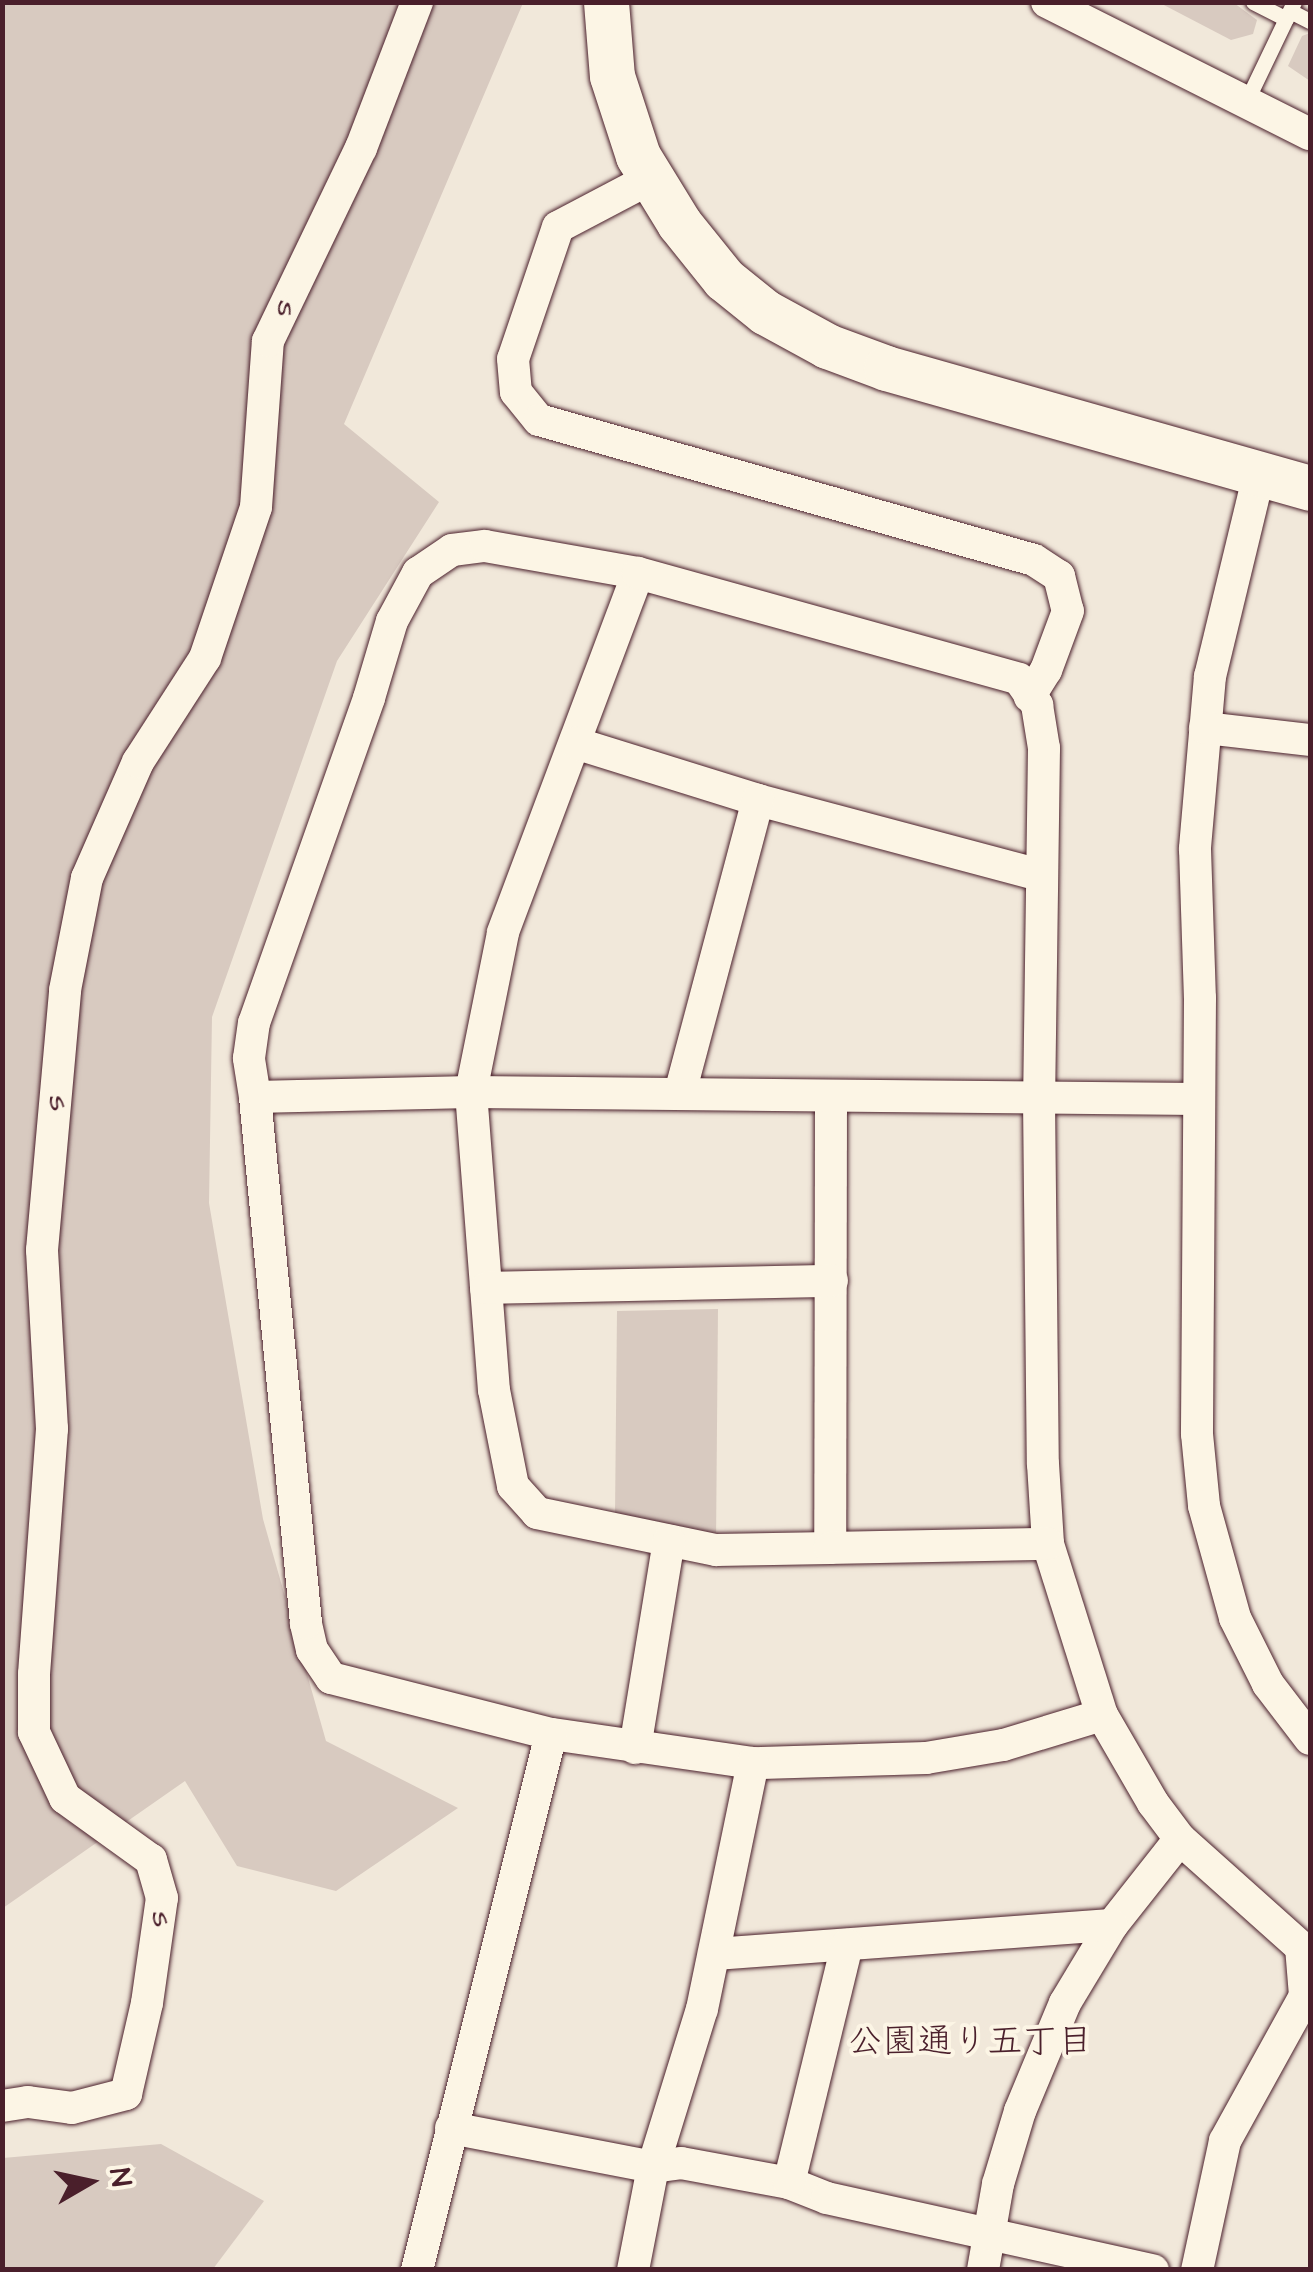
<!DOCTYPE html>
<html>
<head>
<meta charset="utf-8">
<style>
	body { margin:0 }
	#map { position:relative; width:1313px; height:2272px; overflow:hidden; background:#f1e8da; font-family:"Architects Daughter","Klee One",sans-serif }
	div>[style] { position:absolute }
	.green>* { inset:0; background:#d8cac0 }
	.roads { filter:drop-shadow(0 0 2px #4a1f2b) drop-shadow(0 0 2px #4a1f2b) }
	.lane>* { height:15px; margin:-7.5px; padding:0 7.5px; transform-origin:7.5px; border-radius:7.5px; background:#fcf5e5 }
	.street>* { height:32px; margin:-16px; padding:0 16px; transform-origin:16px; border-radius:16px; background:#fcf5e5 }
	.secondary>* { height:45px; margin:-22.5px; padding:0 22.5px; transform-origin:22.5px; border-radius:22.5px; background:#fcf5e5 }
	span { translate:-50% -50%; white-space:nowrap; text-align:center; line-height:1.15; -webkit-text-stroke:8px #fcf5e5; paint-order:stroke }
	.street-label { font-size:32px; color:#4a1f2b }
	.neighbourhood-label { font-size:35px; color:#4a1f2b }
	.frame { position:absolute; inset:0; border:5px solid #4a1f2b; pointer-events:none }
	.north { position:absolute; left:40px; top:2132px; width:100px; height:100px; -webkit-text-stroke:8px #fcf5e5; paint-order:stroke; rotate:81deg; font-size:28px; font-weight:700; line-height:40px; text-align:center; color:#4a1f2b }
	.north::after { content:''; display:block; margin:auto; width:35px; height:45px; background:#4a1f2b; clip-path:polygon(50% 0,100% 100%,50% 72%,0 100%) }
</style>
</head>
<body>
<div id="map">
	<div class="green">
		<div style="clip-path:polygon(3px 3px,523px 3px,344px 424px,439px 502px,337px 661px,212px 1017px,209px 1203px,263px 1519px,326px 1741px,458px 1808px,336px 1891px,237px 1866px,185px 1781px,3px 1908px)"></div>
		<div style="clip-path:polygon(1160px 3px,1234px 3px,1257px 20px,1253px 34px,1231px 40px)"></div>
		<div style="clip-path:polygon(1310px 33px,1310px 81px,1288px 66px,1302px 36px)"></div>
		<div style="clip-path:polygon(718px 1309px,716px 1543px,615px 1515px,617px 1311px)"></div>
		<div style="clip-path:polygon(161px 2144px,264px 2201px,213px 2269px,3px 2269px,3px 2158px)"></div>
	</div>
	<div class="roads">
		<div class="lane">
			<div style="left:1253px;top:2px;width:37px;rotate:27deg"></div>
			<div style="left:1290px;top:11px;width:22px;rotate:27deg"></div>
			<div style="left:1246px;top:102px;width:111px;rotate:-64.4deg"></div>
		</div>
		<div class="street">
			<div style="left:1047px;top:2px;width:294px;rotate:26.7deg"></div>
			<div style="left:651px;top:178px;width:105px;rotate:152.2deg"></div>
			<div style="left:558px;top:227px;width:139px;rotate:108.8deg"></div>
			<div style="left:513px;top:359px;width:33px;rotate:85deg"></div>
			<div style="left:516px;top:392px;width:36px;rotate:51deg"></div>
			<div style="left:539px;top:420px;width:514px;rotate:15.79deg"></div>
			<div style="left:1034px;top:560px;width:30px;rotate:33deg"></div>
			<div style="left:1059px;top:576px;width:36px;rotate:76deg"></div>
			<div style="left:1068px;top:611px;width:63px;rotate:110.4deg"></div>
			<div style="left:1046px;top:670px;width:31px;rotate:122deg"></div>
			<div style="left:1259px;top:474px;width:208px;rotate:103.6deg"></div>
			<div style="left:1210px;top:676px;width:174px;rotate:95deg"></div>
			<div style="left:1195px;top:849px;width:149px;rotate:88.1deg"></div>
			<div style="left:1200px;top:998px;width:436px;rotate:90.4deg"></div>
			<div style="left:1197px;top:1434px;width:72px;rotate:84.4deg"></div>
			<div style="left:1204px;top:1506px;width:116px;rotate:74.5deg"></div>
			<div style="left:1235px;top:1618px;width:74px;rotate:63.4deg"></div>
			<div style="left:1268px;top:1684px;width:69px;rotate:52.6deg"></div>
			<div style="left:638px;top:573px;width:384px;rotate:110.6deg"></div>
			<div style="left:503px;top:933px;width:162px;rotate:101.4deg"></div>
			<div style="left:471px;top:1092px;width:299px;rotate:85.6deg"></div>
			<div style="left:494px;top:1390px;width:98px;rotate:78.8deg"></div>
			<div style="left:513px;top:1486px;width:36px;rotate:48deg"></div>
			<div style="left:537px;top:1513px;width:183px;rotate:11.7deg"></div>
			<div style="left:716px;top:1550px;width:114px;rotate:-1deg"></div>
			<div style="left:1205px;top:728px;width:106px;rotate:6.5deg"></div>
			<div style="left:575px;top:743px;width:192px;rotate:17.3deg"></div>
			<div style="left:758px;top:800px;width:291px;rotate:14.9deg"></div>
			<div style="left:680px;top:1093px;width:303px;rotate:-75.1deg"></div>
			<div style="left:255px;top:1097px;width:39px;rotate:-99deg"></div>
			<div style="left:249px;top:1058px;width:35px;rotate:-82deg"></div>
			<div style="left:254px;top:1023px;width:345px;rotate:-70.5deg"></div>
			<div style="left:369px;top:698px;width:80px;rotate:-73.4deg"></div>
			<div style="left:392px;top:621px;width:55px;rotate:-61.6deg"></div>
			<div style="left:418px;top:573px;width:41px;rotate:-34.1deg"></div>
			<div style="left:452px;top:550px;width:33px;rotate:-7deg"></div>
			<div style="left:485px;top:546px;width:155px;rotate:10deg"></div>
			<div style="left:638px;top:573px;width:395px;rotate:15.5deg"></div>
			<div style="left:1019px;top:679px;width:32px;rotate:55deg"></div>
			<div style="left:1037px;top:705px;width:44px;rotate:80.8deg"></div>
			<div style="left:1044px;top:748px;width:351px;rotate:90.8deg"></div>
			<div style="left:1039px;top:1099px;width:365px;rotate:89.4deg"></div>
			<div style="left:1043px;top:1464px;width:80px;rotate:86.4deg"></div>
			<div style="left:1048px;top:1544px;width:179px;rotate:72.5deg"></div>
			<div style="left:1102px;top:1715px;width:102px;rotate:59.9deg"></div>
			<div style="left:1153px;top:1803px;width:45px;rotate:53.1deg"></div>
			<div style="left:1180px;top:1839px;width:110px;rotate:128.3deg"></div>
			<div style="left:1112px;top:1925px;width:91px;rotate:121.1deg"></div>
			<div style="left:1065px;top:2003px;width:117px;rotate:112.6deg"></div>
			<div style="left:1020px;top:2111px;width:76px;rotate:106.8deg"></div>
			<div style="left:998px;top:2184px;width:87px;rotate:99.9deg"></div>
			<div style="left:831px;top:1097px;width:451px;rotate:90.1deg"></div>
			<div style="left:830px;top:1548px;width:218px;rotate:-1.1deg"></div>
			<div style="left:486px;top:1288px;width:346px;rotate:-1.2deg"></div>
			<div style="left:1102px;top:1715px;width:103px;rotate:163.1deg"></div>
			<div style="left:1003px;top:1745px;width:78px;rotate:170.4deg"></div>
			<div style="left:926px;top:1758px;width:173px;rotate:178.3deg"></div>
			<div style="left:753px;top:1763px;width:204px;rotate:-171.8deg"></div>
			<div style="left:551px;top:1734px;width:227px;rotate:-165.7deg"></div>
			<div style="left:331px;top:1678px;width:34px;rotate:-124deg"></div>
			<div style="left:312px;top:1650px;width:28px;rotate:-103deg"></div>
			<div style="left:306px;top:1623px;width:528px;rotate:-95.54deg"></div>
			<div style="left:255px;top:1097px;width:216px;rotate:-1.3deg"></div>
			<div style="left:471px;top:1092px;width:727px;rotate:0.55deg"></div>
			<div style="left:635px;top:1748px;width:210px;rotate:-80.7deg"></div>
			<div style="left:1180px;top:1839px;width:162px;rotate:41.8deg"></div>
			<div style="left:1301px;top:1947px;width:49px;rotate:85.3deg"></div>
			<div style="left:1305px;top:1996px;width:166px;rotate:118.9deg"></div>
			<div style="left:1225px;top:2141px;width:132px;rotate:102.2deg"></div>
			<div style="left:714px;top:1954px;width:399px;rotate:-4.2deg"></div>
			<div style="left:2px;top:2106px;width:26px;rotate:-9deg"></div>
			<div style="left:28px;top:2102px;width:44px;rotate:7.8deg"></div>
			<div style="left:72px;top:2108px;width:56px;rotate:-14.5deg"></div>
			<div style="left:126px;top:2094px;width:93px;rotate:-77deg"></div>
			<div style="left:147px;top:2003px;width:106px;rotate:-81.9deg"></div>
			<div style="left:162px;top:1898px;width:40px;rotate:-106deg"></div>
			<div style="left:151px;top:1860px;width:106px;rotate:-144.2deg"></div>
			<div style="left:65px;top:1798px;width:73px;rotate:-115.2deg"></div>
			<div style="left:34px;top:1732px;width:58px;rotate:-90deg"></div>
			<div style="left:34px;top:1674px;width:246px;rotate:-85.8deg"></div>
			<div style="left:52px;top:1429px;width:179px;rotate:-93.2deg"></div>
			<div style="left:42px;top:1250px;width:261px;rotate:-84.9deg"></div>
			<div style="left:65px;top:990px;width:114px;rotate:-78.9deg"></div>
			<div style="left:87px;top:878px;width:127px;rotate:-66.3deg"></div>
			<div style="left:138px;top:762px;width:124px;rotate:-57.2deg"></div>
			<div style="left:205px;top:658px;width:159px;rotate:-71.3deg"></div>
			<div style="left:256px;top:507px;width:166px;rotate:-85.9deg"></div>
			<div style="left:268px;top:341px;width:214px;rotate:-64.3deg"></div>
			<div style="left:361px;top:148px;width:156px;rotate:-69deg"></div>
			<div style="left:451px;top:2128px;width:206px;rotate:10.9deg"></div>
			<div style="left:653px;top:2167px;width:28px;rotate:-8deg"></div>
			<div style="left:681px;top:2163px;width:110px;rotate:10.5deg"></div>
			<div style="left:789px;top:2183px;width:41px;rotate:21.5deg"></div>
			<div style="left:827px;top:2198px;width:334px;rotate:12.5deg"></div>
			<div style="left:789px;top:2183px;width:245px;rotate:-76.3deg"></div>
			<div style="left:417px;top:2270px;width:552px;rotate:-75.96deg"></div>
			<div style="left:633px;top:2270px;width:105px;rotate:-79deg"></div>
			<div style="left:653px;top:2167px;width:165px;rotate:-72.8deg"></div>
			<div style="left:702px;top:2009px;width:251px;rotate:-78.3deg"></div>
		</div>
		<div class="secondary">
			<div style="left:606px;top:2px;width:74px;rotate:85.4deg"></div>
			<div style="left:612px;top:76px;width:84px;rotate:72deg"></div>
			<div style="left:638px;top:156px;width:79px;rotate:58.5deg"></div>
			<div style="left:679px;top:223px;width:72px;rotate:51.2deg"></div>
			<div style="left:724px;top:279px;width:53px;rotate:38.8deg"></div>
			<div style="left:765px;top:312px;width:71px;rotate:28.7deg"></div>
			<div style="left:827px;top:346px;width:63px;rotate:20.4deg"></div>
			<div style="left:886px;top:368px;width:441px;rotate:15.8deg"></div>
		</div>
	</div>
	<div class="street-label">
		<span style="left:283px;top:308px;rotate:-64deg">s</span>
		<span style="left:55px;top:1103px;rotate:-85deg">s</span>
		<span style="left:158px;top:1919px;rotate:-83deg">s</span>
	</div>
	<div class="neighbourhood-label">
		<span style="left:970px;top:2042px">公園通り五丁目</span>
	</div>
	<div class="frame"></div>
	<div class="north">N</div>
</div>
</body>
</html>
